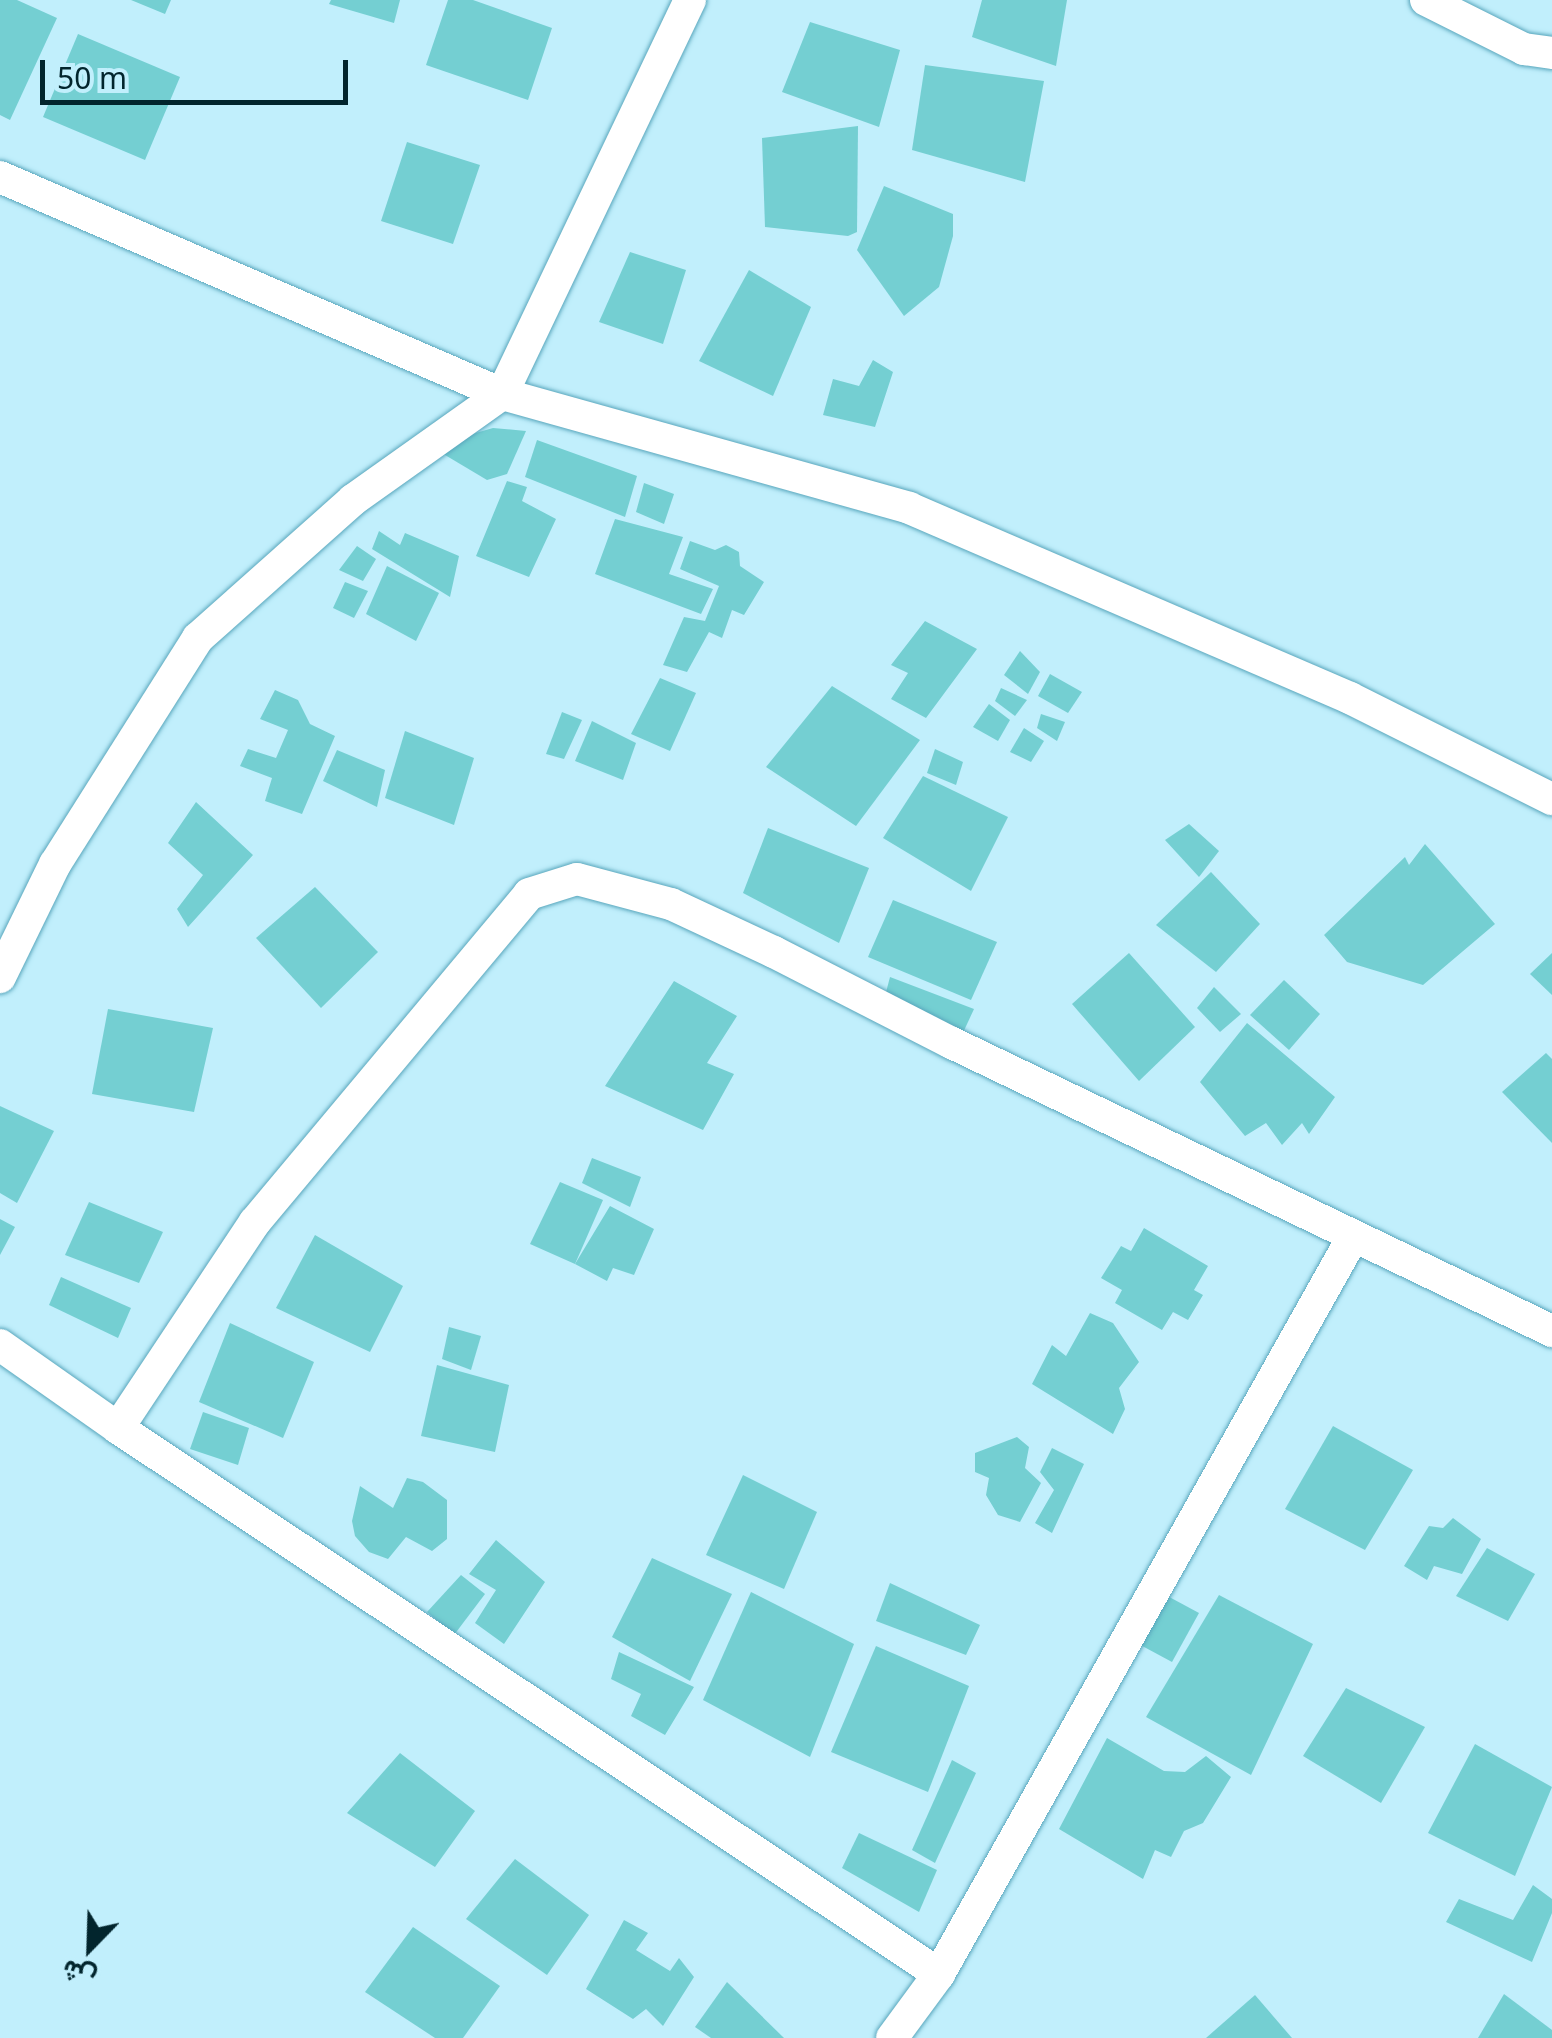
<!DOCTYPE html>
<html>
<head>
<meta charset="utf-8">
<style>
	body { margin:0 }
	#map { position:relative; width:1552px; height:2038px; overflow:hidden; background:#c1effc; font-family:"Noto Sans",Vazirmatn,sans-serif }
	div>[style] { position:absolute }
	.building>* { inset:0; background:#74cfd2 }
	.roads { filter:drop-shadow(0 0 2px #58a6bc) drop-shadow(0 0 2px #58a6bc) }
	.minor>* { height:32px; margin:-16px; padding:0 16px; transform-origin:16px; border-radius:16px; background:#fff }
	span { translate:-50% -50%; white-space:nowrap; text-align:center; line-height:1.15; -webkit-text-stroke:10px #c1effc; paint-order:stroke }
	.north { position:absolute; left:40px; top:1898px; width:100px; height:100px; -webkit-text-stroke:8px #c1effc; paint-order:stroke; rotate:203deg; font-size:28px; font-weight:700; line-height:40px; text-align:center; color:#02252d }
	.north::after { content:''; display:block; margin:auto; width:35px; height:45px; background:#02252d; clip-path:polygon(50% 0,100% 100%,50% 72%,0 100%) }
	.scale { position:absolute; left:40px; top:60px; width:308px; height:45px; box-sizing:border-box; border:5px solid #02252d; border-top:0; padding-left:12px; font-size:30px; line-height:35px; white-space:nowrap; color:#02252d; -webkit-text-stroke:8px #c1effc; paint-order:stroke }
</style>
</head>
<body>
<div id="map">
	<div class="building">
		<div style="clip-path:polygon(0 0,17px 0,57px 18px,10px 120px,0 115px)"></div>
		<div style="clip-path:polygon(131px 0,171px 0,165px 14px)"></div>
		<div style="clip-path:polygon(331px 0,400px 0,394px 23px,329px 4px)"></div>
		<div style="clip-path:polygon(448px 0,473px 0,552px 28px,528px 100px,426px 65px)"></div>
		<div style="clip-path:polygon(982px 0,1067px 0,1056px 66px,972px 37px)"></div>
		<div style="clip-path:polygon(810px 22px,900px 50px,879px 127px,782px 92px)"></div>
		<div style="clip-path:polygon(78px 34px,180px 77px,145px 160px,43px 117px)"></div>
		<div style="clip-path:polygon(925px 65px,1044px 81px,1025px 182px,912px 150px)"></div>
		<div style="clip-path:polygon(858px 126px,857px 232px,848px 236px,765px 227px,762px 138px)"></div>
		<div style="clip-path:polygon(407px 142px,480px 165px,453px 244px,381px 221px)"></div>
		<div style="clip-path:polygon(884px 186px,953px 214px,953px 236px,939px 287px,904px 316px,857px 250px)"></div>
		<div style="clip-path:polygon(630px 252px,686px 270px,663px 344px,599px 322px)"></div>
		<div style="clip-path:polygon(749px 270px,811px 307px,773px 396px,699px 361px)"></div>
		<div style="clip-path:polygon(873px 360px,893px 372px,875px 427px,823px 415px,833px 379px,859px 386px)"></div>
		<div style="clip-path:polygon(493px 428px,526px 431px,507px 474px,487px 480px,440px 452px,455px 439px)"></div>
		<div style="clip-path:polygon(537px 440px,637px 476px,625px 517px,525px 477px)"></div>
		<div style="clip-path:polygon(507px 481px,527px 487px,522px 501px,556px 519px,529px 577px,476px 556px)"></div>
		<div style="clip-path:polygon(644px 483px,674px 494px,664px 524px,636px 512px)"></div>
		<div style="clip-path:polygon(615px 519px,683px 537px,669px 574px,713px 589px,701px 614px,595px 574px)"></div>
		<div style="clip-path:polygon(379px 531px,400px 545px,405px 533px,459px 556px,450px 597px,372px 549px)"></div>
		<div style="clip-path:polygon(690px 541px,715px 550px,726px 545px,739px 552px,740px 566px,764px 582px,744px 615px,732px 610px,722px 638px,709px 632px,687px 672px,663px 665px,684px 617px,705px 621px,719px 586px,680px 569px)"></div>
		<div style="clip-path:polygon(357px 546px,376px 559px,363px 581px,339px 570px)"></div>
		<div style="clip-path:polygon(387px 566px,439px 593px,416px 641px,366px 614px)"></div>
		<div style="clip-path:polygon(345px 582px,368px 591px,354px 618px,333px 608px)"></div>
		<div style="clip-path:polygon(925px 621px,977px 649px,926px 718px,891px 699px,908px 673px,891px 665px)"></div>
		<div style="clip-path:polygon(1020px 651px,1040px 672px,1028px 694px,1004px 675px)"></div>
		<div style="clip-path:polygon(1050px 674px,1082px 692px,1068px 713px,1038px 696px)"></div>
		<div style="clip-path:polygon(660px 678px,696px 693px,670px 751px,631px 734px)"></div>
		<div style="clip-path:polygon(832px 686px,920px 740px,856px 826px,766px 767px)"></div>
		<div style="clip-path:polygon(1001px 688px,1027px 700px,1015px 716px,995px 701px)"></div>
		<div style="clip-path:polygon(275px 690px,298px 700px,310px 724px,335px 736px,302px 814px,265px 801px,272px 778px,240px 766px,248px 749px,276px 758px,288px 730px,260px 719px)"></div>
		<div style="clip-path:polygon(989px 704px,1010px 720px,998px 741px,973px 727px)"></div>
		<div style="clip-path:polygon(562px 712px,582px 720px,564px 759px,546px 754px)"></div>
		<div style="clip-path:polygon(1041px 714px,1065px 722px,1057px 741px,1037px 728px)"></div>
		<div style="clip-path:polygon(592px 721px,636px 743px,623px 780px,575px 761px)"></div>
		<div style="clip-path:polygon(1024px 728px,1044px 741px,1031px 762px,1010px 752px)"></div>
		<div style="clip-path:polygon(405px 731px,474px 758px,454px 825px,385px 798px)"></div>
		<div style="clip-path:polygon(935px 749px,963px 762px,956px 785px,927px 773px)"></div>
		<div style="clip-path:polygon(337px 750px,385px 770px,377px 807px,323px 781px)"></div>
		<div style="clip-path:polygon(923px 776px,1008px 817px,971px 891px,883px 838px)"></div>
		<div style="clip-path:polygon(196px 802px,253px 855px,188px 927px,177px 909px,203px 875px,168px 843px)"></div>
		<div style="clip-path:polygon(1189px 824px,1219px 851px,1199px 877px,1165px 840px)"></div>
		<div style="clip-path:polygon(768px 828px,869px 868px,839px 943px,743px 893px)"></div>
		<div style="clip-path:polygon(1425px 844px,1495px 924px,1423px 985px,1347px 962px,1324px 935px,1405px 857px,1409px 865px)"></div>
		<div style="clip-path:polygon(1211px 872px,1260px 924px,1216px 972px,1156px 925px)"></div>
		<div style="clip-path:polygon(315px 887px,378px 952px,321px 1008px,256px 938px)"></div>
		<div style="clip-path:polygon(893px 900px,997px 942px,971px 1000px,868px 957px)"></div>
		<div style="clip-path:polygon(1129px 953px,1195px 1027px,1139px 1081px,1072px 1004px)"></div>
		<div style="clip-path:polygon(1552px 953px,1552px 995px,1530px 974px)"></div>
		<div style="clip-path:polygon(890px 977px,974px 1009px,961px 1037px,884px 1000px)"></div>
		<div style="clip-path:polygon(1284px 980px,1320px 1014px,1289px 1050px,1250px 1015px)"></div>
		<div style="clip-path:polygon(674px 981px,737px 1016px,707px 1063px,734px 1074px,703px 1130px,605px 1086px)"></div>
		<div style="clip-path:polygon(1214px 987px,1241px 1014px,1220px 1032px,1197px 1008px)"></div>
		<div style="clip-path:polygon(108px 1009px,213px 1028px,194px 1112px,92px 1094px)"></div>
		<div style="clip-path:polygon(1247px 1023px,1335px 1097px,1309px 1134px,1302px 1123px,1282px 1145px,1266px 1123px,1245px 1136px,1200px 1082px)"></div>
		<div style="clip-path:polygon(1546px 1053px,1552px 1059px,1552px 1143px,1502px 1092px)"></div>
		<div style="clip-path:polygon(0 1106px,54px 1131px,17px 1203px,0 1193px)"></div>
		<div style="clip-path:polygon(592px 1158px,641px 1177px,630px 1207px,582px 1183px)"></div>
		<div style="clip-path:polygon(560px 1182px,603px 1200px,575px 1264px,530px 1244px)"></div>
		<div style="clip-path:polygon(89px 1202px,163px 1232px,139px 1283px,65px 1255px)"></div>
		<div style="clip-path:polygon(610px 1206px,654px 1229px,634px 1275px,613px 1268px,607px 1281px,575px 1264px)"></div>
		<div style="clip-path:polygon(0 1219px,15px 1227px,0 1255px)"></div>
		<div style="clip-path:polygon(1144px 1228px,1208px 1266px,1194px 1290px,1203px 1295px,1188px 1320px,1173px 1312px,1162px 1330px,1115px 1303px,1122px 1290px,1101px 1278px,1121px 1246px,1131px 1251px)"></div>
		<div style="clip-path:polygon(315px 1235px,403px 1286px,370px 1352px,276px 1308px)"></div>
		<div style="clip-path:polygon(61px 1277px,131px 1308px,118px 1338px,49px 1305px)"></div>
		<div style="clip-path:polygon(1090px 1313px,1113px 1323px,1139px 1362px,1119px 1388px,1125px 1409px,1113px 1434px,1032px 1384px,1052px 1345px,1066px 1356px)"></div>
		<div style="clip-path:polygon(230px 1323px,314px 1362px,283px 1438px,199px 1402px)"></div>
		<div style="clip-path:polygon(449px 1327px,481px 1336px,471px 1370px,442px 1359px)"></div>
		<div style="clip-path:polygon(437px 1365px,509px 1385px,495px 1452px,421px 1436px)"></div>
		<div style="clip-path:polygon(203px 1412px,249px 1428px,238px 1465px,190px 1449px)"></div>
		<div style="clip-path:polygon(1333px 1426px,1413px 1470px,1365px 1550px,1285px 1509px)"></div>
		<div style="clip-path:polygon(1017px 1437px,1029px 1447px,1025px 1468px,1041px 1483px,1020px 1522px,998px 1515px,986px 1495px,989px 1478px,975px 1472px,975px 1453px)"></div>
		<div style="clip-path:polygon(1052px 1448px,1084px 1464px,1052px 1533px,1035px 1523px,1054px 1490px,1040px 1472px)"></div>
		<div style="clip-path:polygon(743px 1475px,817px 1512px,784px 1589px,706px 1555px)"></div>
		<div style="clip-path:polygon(407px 1478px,423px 1482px,447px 1500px,447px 1539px,432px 1551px,406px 1537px,388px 1559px,369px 1552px,355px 1536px,352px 1521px,360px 1486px,393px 1508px)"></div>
		<div style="clip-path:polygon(1453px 1518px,1481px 1539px,1462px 1574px,1434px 1566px,1427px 1580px,1404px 1566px,1429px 1526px,1443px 1528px)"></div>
		<div style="clip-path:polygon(496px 1540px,545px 1582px,504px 1644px,475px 1623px,496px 1590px,469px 1574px)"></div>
		<div style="clip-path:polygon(1487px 1548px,1535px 1574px,1508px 1621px,1456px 1596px)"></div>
		<div style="clip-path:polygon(652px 1558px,732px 1594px,690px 1681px,612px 1637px)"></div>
		<div style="clip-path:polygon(461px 1575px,485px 1594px,454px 1635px,427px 1612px)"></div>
		<div style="clip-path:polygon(890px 1583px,980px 1625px,966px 1655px,876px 1621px)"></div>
		<div style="clip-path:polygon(751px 1592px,854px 1644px,810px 1757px,703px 1700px)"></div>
		<div style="clip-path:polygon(1160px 1592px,1199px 1613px,1172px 1662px,1133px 1641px)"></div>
		<div style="clip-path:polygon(1219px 1595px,1313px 1644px,1251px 1775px,1146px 1717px)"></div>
		<div style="clip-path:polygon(876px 1646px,969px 1686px,928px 1792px,831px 1752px)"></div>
		<div style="clip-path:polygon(619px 1652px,694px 1687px,665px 1735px,631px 1716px,641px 1694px,611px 1679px)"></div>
		<div style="clip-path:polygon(1346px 1688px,1425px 1727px,1381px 1803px,1303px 1756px)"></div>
		<div style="clip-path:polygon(1107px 1738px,1164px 1771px,1185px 1772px,1206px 1756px,1231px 1777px,1203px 1823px,1184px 1831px,1171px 1857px,1155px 1850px,1143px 1879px,1059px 1829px)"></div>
		<div style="clip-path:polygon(1475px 1744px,1552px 1787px,1515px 1876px,1428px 1833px)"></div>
		<div style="clip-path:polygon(400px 1753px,475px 1811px,435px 1867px,347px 1813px)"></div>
		<div style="clip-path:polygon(952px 1760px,976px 1773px,935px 1863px,912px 1850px)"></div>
		<div style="clip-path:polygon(859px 1833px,937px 1870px,919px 1912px,842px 1868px)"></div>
		<div style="clip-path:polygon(515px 1859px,589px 1915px,547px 1975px,466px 1919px)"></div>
		<div style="clip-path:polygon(1533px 1885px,1552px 1899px,1552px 1913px,1532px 1962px,1446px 1922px,1459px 1899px,1513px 1920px)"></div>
		<div style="clip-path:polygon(624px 1920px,648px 1933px,636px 1950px,670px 1971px,679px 1958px,694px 1977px,663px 2026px,646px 2009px,633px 2019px,586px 1989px)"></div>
		<div style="clip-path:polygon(413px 1927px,500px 1986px,463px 2038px,435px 2038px,365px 1992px)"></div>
		<div style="clip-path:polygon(727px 1982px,784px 2038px,711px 2038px,695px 2027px)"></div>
		<div style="clip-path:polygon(1504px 1994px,1552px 2030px,1552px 2038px,1478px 2038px)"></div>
		<div style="clip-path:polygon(1255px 1995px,1292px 2038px,1206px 2038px)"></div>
	</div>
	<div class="roads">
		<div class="minor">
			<div style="left:690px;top:0;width:437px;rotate:115.5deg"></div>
			<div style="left:502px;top:394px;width:423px;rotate:15.6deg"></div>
			<div style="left:909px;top:508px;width:480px;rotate:23.3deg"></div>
			<div style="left:1350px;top:698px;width:226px;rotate:26.6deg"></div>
			<div style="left:1426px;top:0;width:110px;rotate:26.6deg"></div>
			<div style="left:1524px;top:49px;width:28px;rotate:8deg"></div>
			<div style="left:0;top:177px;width:547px;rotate:23.38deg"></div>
			<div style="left:502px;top:394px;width:183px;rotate:144.6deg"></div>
			<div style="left:353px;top:500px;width:208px;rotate:138.3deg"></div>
			<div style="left:198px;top:638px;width:267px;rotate:122.3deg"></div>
			<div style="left:55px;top:864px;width:126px;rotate:116deg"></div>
			<div style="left:0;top:1345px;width:144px;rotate:35.1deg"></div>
			<div style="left:118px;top:1428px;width:986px;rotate:33.63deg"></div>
			<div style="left:118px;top:1428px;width:247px;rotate:-56.4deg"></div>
			<div style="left:255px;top:1222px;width:427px;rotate:-50.1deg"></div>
			<div style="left:529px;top:894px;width:50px;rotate:-17.4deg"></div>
			<div style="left:577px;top:879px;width:97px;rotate:14.9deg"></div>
			<div style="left:671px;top:904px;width:114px;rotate:25deg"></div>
			<div style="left:774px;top:952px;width:200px;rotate:27.1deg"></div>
			<div style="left:952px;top:1043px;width:666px;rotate:25.64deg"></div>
			<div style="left:892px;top:2038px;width:79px;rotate:-53.7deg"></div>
			<div style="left:939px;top:1974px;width:845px;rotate:-60.68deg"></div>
		</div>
	</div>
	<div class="north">ش</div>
	<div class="scale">50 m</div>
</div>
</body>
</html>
